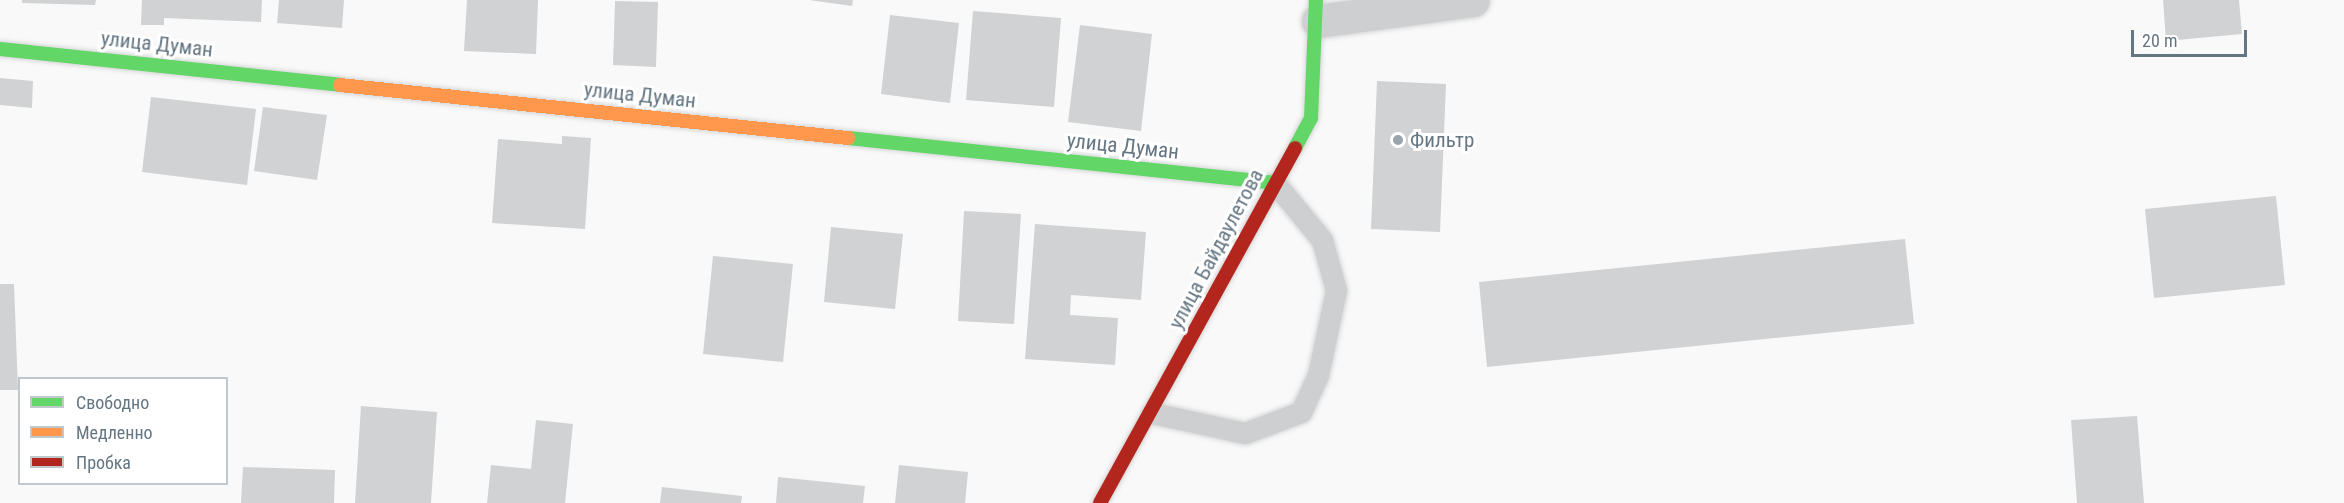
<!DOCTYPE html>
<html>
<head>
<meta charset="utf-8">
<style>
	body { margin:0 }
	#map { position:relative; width:2344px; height:503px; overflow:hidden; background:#f9f9f9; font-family:"Roboto Condensed",sans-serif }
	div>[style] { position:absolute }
	.building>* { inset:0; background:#d0d2d3 }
	.roads { filter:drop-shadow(0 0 2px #d5d6d7) drop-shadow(0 0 2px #d5d6d7) }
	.lane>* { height:21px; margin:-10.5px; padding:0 10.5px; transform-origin:10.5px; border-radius:10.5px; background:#cecfd0 }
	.street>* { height:33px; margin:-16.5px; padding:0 16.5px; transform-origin:16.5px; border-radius:16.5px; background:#cecfd0 }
	.fast>* { height:14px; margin:-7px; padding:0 7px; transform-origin:7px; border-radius:7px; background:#63d668 }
	.slow>* { height:14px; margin:-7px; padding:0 7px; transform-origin:7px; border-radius:7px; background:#ff974d }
	.jam>* { height:14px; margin:-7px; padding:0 7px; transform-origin:7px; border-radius:7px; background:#b3261e }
	.dots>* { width:16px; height:16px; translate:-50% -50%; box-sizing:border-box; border:3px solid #fff; border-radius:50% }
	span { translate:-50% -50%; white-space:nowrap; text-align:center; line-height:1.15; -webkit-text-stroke:6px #fff; paint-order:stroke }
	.street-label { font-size:21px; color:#657683 }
	.poi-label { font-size:21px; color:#657683 }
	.left { translate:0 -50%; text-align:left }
	.legend { position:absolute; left:18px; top:377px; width:210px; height:108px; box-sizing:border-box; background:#fff; border:2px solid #c1c8cd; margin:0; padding:8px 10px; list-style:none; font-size:18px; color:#657683 }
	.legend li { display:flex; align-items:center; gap:12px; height:30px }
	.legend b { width:30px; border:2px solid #c1c8cd }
	.scale { position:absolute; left:2131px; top:30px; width:116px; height:27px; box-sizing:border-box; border:3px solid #657683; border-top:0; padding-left:8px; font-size:18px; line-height:21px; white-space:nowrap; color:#657683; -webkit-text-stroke:4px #fff; paint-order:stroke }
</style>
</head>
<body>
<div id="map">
	<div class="building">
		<div style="clip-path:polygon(22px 0,96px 0,95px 5px,22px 3px)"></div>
		<div style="clip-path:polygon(142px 0,262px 0,261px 22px,164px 18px,164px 25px,141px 25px)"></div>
		<div style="clip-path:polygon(279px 0,344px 0,342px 28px,277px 23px)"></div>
		<div style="clip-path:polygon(467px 0,538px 0,536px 54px,464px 51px)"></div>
		<div style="clip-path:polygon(809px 0,853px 0,852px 6px)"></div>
		<div style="clip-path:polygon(2163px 0,2239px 0,2242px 34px,2166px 41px)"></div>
		<div style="clip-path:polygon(615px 1px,658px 2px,656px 67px,613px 65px)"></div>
		<div style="clip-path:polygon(973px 11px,1061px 18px,1054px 107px,966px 100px)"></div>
		<div style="clip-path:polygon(890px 15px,959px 23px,950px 103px,881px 94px)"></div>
		<div style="clip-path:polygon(1080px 25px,1152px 34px,1141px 131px,1068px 122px)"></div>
		<div style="clip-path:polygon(0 78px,33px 81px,32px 108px,0 105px)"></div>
		<div style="clip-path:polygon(1377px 81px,1446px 84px,1440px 232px,1371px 229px)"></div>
		<div style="clip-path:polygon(151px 97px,256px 109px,247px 185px,142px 172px)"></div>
		<div style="clip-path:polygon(263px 107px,327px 115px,317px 180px,254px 171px)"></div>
		<div style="clip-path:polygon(562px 136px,591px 138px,585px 229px,492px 223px,498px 139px,562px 144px)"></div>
		<div style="clip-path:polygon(2276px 196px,2285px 285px,2154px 298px,2145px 209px)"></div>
		<div style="clip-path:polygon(964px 211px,1021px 214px,1014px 324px,958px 321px)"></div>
		<div style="clip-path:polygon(1035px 224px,1146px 232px,1141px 300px,1071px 295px,1070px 315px,1118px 318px,1115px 365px,1025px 359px)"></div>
		<div style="clip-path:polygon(831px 227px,903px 234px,895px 309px,824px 302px)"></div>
		<div style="clip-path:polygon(1905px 239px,1914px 324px,1487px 367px,1479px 282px)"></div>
		<div style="clip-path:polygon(713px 256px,793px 264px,783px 362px,703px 354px)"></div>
		<div style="clip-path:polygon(0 284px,14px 284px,18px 390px,0 390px)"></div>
		<div style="clip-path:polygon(361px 406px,437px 412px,431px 503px,355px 503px)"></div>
		<div style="clip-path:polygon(2137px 416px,2144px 503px,2077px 503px,2071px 420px)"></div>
		<div style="clip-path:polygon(536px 420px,573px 424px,565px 503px,487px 503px,491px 465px,531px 469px)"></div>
		<div style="clip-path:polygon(899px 465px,968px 472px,965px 503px,895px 503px)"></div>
		<div style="clip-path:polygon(243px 467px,335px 470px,334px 503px,241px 503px)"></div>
		<div style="clip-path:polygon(778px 477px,865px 486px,863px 503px,776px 503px)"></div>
		<div style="clip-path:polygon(662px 487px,742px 496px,741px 503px,660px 503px)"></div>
	</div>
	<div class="roads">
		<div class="lane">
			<div style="left:1152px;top:413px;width:95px;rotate:12.1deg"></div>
			<div style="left:1245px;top:433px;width:60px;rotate:-20.6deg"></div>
			<div style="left:1301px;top:412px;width:41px;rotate:-65.3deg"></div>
			<div style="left:1318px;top:375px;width:87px;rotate:-78deg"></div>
			<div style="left:1336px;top:290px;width:52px;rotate:-105.6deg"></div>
			<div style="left:1322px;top:240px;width:74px;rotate:-129.5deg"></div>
		</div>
		<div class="street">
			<div style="left:1318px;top:21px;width:156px;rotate:-7.7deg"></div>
		</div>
		<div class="fast">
			<div style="left:0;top:49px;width:342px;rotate:6deg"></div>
			<div style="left:848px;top:138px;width:429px;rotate:6deg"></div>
			<div style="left:1295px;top:148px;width:34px;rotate:-62deg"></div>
			<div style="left:1311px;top:118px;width:118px;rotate:-87.6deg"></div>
		</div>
		<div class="slow">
			<div style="left:340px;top:85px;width:511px;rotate:5.96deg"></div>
		</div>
		<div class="jam">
			<div style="left:1100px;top:503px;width:405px;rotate:-61.2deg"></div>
		</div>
	</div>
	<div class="dots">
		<div style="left:1398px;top:140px;background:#99a4ac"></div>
	</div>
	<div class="street-label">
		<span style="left:157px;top:44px;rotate:6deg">улица Думан</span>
		<span style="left:640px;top:95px;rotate:6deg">улица Думан</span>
		<span style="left:1123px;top:146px;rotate:6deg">улица Думан</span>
		<span style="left:1216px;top:249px;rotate:-62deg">улица Байдаулетова</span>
	</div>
	<div class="poi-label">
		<span class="left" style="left:1410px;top:140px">Фильтр</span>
	</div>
	<ul class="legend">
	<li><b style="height:8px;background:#63d668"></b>Свободно</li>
	<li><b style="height:8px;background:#ff974d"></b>Медленно</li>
	<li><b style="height:8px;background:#b3261e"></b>Пробка</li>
	</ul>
	<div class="scale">20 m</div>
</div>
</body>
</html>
